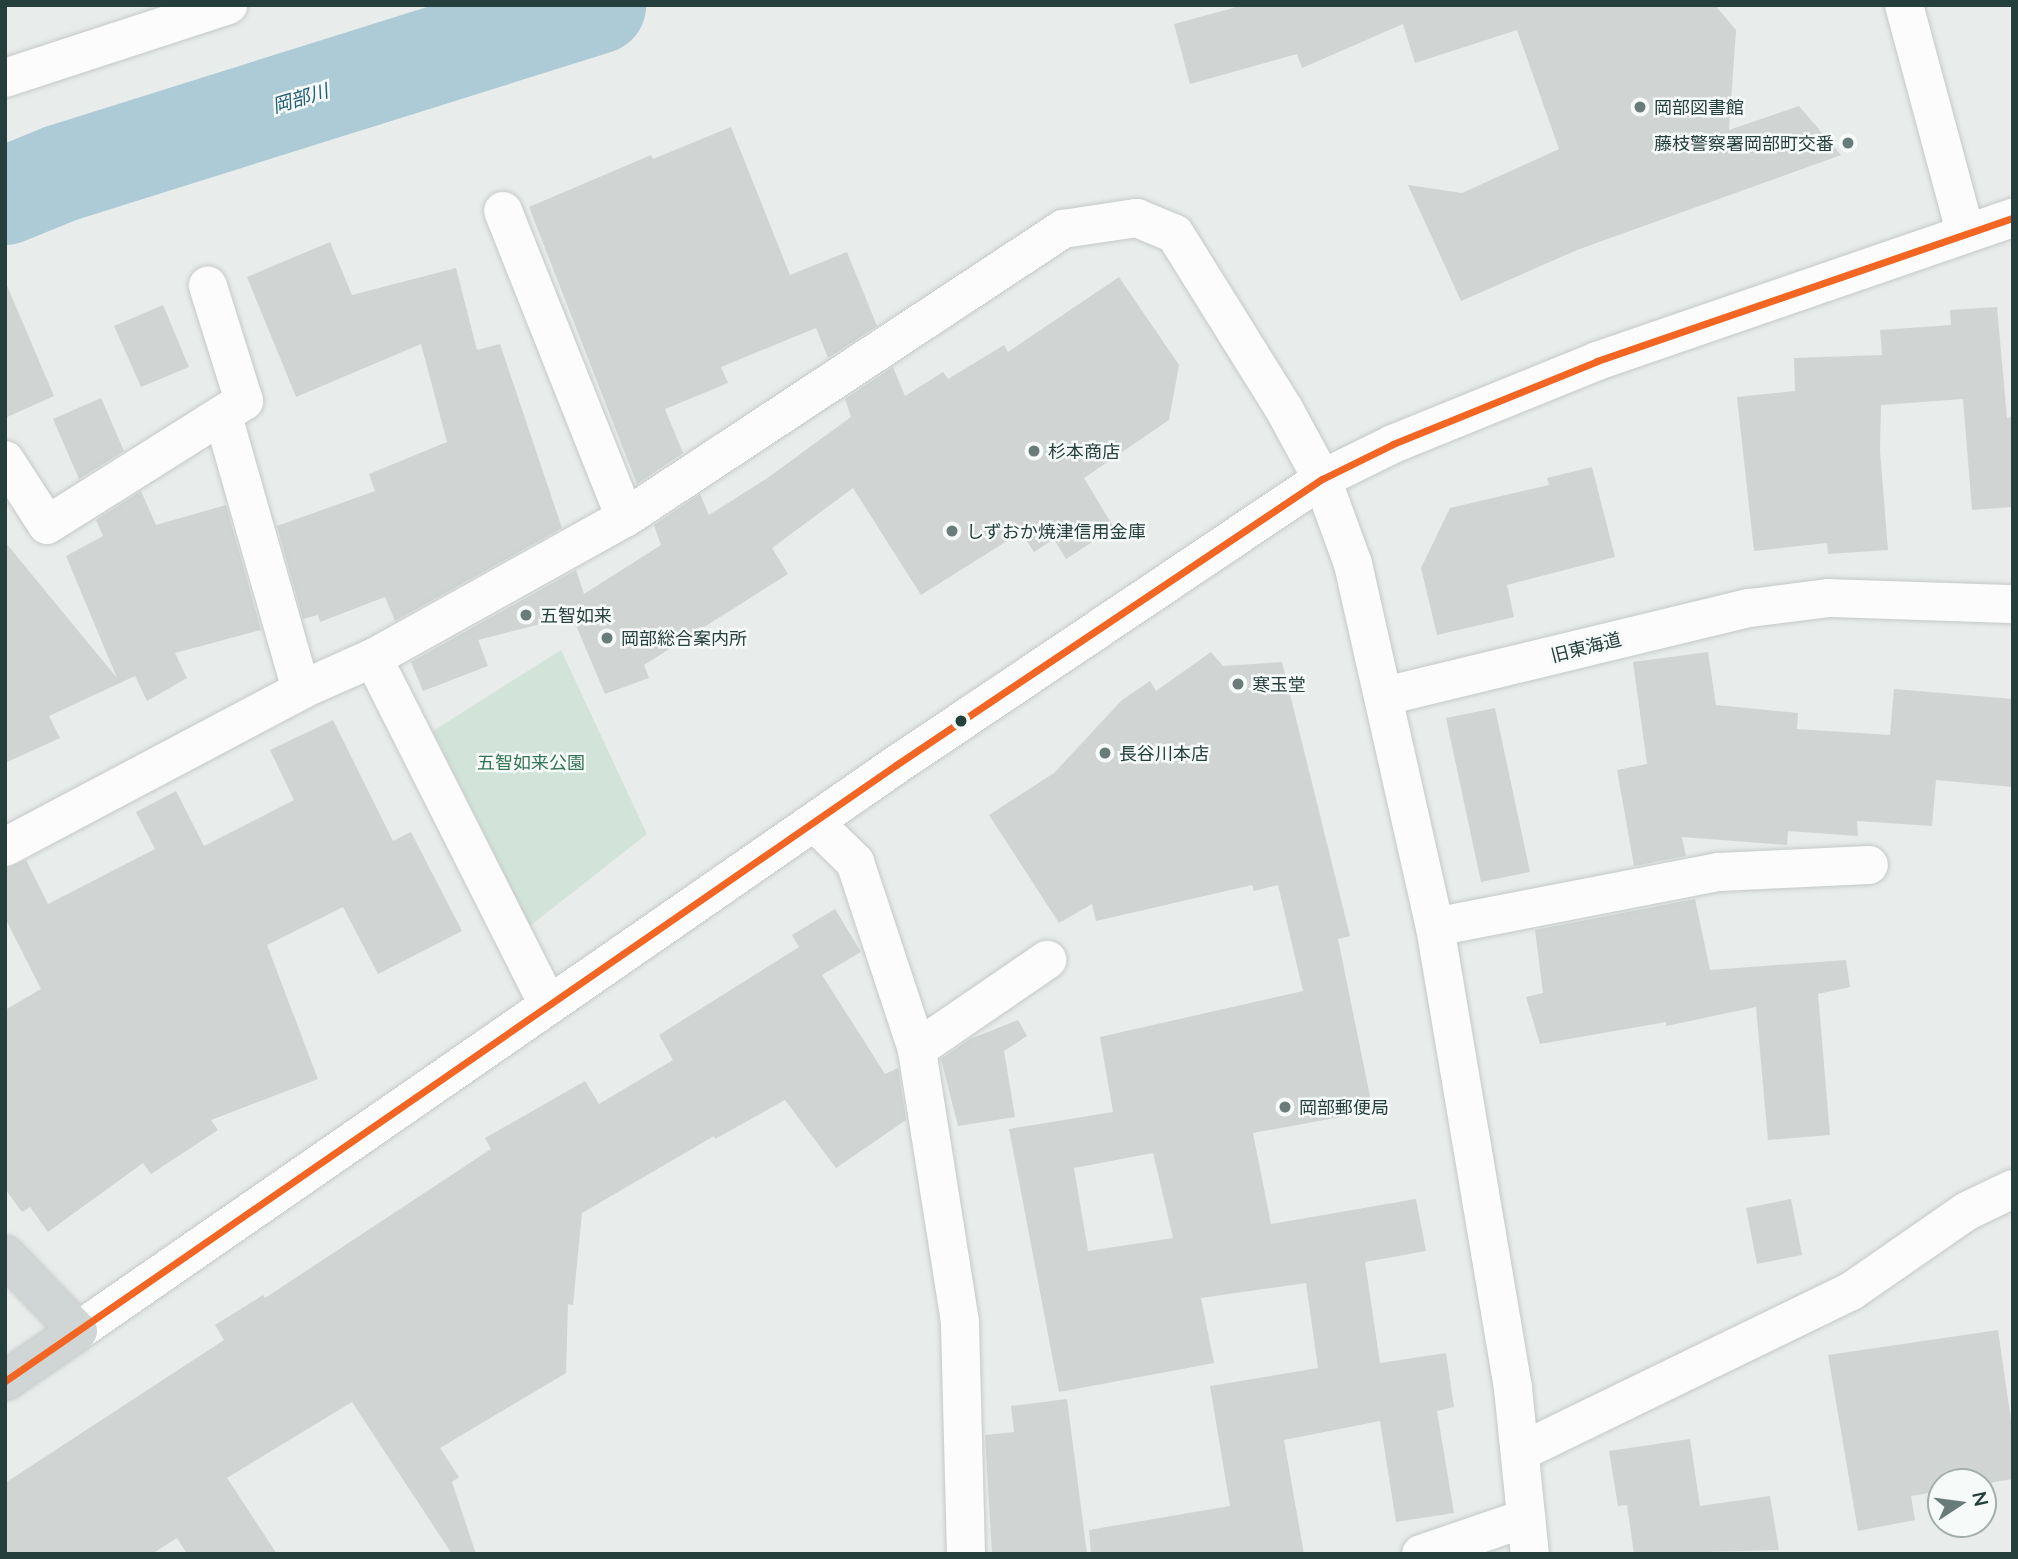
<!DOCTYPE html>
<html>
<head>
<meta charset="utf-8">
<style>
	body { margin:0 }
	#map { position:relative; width:2018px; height:1559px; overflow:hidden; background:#e8ecea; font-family:Lato,"Noto Sans JP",sans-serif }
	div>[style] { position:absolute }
	.green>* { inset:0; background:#d2e4da }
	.river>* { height:98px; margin:-49px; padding:0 49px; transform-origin:49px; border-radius:49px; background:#accbd7 }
	.building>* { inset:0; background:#d0d5d3 }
	.roads { filter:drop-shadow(0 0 2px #c5c9c7) drop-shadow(0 0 2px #c5c9c7) }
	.minor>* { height:38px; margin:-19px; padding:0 19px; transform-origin:19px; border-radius:19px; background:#fcfcfc }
	.tertiary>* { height:38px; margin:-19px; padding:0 19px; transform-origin:19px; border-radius:19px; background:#fcfcfc }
	.secondary>* { height:38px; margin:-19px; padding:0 19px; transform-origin:19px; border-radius:19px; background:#fcfcfc }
	.primary>* { height:38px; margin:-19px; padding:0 19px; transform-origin:19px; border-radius:19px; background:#d0d6d6 }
	.bus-1>* { height:7px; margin:-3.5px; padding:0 3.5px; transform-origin:3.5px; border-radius:3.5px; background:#f26522 }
	.dots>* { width:19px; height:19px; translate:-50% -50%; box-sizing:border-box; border:4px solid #f6faf9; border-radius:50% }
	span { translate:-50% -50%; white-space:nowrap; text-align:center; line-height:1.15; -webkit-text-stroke:5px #f6faf9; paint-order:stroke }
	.poi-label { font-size:18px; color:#253f3c }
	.left { translate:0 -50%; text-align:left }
	.right { translate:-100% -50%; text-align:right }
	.street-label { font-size:18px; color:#253f3c }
	.park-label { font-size:18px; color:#327455 }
	.water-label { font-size:19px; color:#225e78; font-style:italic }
	.frame { position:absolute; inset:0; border:7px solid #253f3c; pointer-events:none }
	.north { position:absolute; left:1927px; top:1468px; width:70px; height:70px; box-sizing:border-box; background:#f6faf9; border:2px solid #a2afad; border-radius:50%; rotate:77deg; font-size:19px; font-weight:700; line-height:28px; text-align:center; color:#253f3c }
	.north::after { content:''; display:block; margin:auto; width:24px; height:32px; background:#697c79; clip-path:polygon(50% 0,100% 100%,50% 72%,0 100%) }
</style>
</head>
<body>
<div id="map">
	<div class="green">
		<div style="clip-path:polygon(561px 650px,647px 834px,530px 926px,433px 731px)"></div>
	</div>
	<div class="river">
		<div style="left:5px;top:196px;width:61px;rotate:-22deg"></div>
		<div style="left:62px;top:173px;width:561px;rotate:-17.43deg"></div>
	</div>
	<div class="building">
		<div style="clip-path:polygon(1244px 5px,1715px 5px,1736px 30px,1729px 130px,1799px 106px,1841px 155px,1577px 250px,1461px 301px,1408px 185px,1462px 193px,1559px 149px,1517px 30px,1415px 63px,1403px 24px,1302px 68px,1297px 54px,1190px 84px,1174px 24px)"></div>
		<div style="clip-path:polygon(731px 127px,790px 275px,847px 252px,877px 326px,828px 358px,816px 328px,721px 367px,728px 383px,665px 409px,683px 453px,637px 484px,529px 207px,651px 155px,653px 159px)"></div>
		<div style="clip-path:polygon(330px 242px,352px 295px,456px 268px,477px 350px,500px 344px,562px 528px,395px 621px,385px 597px,320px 622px,318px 615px,303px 619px,277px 526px,375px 491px,369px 474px,447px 442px,421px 344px,296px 397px,247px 277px)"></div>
		<div style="clip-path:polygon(1119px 277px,1179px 365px,1169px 420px,1084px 478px,1114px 528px,1066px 559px,1054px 539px,1034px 552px,1021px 532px,921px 595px,853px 488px,772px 548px,788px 574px,644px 665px,649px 678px,605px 694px,572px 616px,478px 640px,488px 666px,423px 691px,411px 662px,576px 570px,584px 594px,661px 545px,654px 525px,700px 494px,709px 515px,766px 479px,851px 417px,845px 399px,893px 367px,905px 396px,943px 372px,948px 379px,1004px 345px,1008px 352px)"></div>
		<div style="clip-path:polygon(5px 281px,54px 396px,5px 418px)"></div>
		<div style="clip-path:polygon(163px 305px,189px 367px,141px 387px,114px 326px)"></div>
		<div style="clip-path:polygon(1997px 307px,2007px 418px,2013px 417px,2013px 507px,1972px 510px,1963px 399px,1881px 405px,1880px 451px,1888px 550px,1828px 554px,1827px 543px,1754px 551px,1737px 397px,1795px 391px,1794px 358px,1882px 355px,1880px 330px,1951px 325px,1950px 310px)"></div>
		<div style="clip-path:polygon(101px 398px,124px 451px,79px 479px,53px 419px)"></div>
		<div style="clip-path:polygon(1592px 467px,1615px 557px,1507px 585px,1514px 617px,1437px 635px,1421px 568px,1450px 508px,1549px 485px,1547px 478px)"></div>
		<div style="clip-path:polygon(141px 491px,156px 525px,226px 505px,261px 630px,175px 653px,187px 678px,147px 701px,135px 676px,49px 716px,60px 738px,5px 763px,5px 542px,117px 678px,66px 556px,103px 536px,96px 520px)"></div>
		<div style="clip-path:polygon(evenodd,1211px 652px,1223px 666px,1282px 662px,1350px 936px,1338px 939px,1373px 1111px,1253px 1133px,1271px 1224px,1416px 1199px,1426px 1251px,1365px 1262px,1380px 1363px,1446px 1353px,1454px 1407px,1437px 1411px,1454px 1513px,1396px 1522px,1380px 1421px,1284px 1440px,1304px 1554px,1091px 1554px,1089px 1530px,1230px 1506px,1210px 1386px,1318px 1368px,1306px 1283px,1201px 1298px,1214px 1363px,1059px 1392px,1009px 1129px,1113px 1112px,1100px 1037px,1303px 991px,1278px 885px,1254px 891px,1252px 885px,1096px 921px,1092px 904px,1059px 923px,989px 815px,1054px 773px,1122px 700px,1150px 681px,1156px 691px,1211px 652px,1153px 1153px,1173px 1238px,1088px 1251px,1074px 1168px,1153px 1153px)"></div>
		<div style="clip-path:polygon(1708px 652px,1716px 705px,1798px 713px,1797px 729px,1890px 735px,1894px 689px,2013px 699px,2013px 787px,1936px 780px,1932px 826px,1857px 821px,1858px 836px,1788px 831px,1787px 845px,1682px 837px,1686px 856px,1634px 866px,1617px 770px,1647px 764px,1633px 662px)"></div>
		<div style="clip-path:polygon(1495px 708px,1530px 872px,1481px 882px,1446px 718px)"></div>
		<div style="clip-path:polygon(333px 720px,393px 841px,411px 832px,462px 931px,378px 974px,343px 907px,267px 945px,318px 1079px,211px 1120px,218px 1130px,151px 1174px,143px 1163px,48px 1232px,30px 1207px,22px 1212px,5px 1189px,5px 1010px,41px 989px,5px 918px,5px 869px,26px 860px,48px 904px,155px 849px,136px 812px,176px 791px,204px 846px,294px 800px,270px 750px)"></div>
		<div style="clip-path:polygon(1695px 899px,1710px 970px,1846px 960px,1850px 987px,1818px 994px,1830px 1135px,1768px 1140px,1756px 1007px,1666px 1026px,1666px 1022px,1540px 1044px,1526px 997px,1543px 993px,1535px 930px)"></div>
		<div style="clip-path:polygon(835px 909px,861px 952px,822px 975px,885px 1074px,898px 1068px,906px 1120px,836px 1168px,785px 1100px,715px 1139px,714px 1136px,582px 1213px,573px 1305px,568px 1304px,566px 1373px,440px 1448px,459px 1477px,452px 1482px,476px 1554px,452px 1554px,352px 1402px,227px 1478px,277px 1554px,187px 1554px,177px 1538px,152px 1554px,5px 1554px,5px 1483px,224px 1340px,215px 1325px,263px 1295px,265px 1298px,491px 1149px,485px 1138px,585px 1081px,599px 1104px,673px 1060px,659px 1035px,799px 947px,792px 935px)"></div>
		<div style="clip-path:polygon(1018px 1020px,1027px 1036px,1004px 1051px,1015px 1117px,958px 1126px,941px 1059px,970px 1039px)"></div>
		<div style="clip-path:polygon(1791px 1199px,1802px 1255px,1757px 1264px,1746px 1208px)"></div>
		<div style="clip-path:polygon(1998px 1330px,2013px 1434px,2013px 1479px,1983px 1484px,1941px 1482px,1941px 1491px,1911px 1496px,1915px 1520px,1858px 1531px,1828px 1355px)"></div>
		<div style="clip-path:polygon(1067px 1399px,1087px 1554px,992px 1554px,985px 1435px,1014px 1432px,1011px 1406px)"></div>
		<div style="clip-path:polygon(1690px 1439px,1700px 1506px,1770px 1496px,1779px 1550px,1634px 1554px,1627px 1505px,1618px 1506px,1609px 1451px)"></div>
	</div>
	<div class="roads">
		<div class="minor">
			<div style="left:1904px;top:5px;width:234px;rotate:74.9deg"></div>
			<div style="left:5px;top:78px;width:235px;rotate:-18.1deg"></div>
			<div style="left:503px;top:211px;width:330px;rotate:68.3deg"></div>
			<div style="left:223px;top:416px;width:285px;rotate:74.1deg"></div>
			<div style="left:5px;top:460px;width:77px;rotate:57.1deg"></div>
			<div style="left:47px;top:525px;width:233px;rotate:-32.2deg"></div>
			<div style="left:244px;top:401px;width:121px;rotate:-107.4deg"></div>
			<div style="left:373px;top:658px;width:389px;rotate:63.2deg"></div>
			<div style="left:1385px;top:696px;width:375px;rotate:-13.6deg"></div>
			<div style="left:1750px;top:608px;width:80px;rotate:-7.2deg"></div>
			<div style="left:1829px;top:598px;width:184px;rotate:1.9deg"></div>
			<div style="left:815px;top:823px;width:56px;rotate:44.3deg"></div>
			<div style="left:855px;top:862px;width:197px;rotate:71.7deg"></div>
			<div style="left:5px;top:847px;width:335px;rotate:-27.9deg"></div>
			<div style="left:301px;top:690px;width:79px;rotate:-24deg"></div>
			<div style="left:373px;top:658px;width:288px;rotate:-29.1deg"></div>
			<div style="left:625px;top:518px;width:525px;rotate:-33.42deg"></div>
			<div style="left:1063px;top:229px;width:75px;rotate:-8.5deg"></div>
			<div style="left:1137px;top:218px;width:41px;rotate:22.8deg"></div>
			<div style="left:1175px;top:234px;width:206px;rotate:58.1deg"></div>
			<div style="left:1284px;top:409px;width:80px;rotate:61.5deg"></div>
			<div style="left:1435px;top:927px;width:289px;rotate:-11deg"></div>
			<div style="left:1719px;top:872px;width:150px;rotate:-2.7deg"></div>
			<div style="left:1522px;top:1451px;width:365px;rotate:-25.9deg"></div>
			<div style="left:1850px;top:1292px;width:142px;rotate:-34.7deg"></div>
			<div style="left:1967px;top:1211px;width:51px;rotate:-25.6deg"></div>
			<div style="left:966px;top:1554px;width:232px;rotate:-91.5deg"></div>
			<div style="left:960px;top:1322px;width:276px;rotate:-99deg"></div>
			<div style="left:917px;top:1049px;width:158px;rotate:-34.4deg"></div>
			<div style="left:1421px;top:1554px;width:111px;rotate:-18.9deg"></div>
		</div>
		<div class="tertiary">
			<div style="left:1322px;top:479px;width:90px;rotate:70deg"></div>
			<div style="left:1353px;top:564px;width:372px;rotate:77.3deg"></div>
			<div style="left:1435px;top:927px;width:468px;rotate:80.4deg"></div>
			<div style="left:1513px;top:1388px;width:167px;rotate:84.2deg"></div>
		</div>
		<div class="secondary">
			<div style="left:78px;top:1331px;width:995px;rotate:-34.68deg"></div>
			<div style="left:896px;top:765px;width:513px;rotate:-33.88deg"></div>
			<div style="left:1322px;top:479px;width:79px;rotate:-26.2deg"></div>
			<div style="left:1393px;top:444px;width:220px;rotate:-22.1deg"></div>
			<div style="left:1597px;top:361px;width:440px;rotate:-19deg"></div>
		</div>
		<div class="primary">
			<div style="left:5px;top:1255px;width:105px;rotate:46.2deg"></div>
			<div style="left:78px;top:1331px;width:88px;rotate:145.6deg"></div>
		</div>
	</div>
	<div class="bus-1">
		<div style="left:5px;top:1381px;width:1083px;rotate:-34.66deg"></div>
		<div style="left:896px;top:765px;width:513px;rotate:-33.88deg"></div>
		<div style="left:1322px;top:479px;width:79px;rotate:-26.2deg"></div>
		<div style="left:1393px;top:444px;width:220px;rotate:-22.1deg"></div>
		<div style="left:1597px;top:361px;width:440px;rotate:-19deg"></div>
	</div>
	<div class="dots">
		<div style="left:1640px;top:107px;background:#697c79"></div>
		<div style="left:1848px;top:143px;background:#697c79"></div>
		<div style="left:1034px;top:451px;background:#697c79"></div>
		<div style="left:952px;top:531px;background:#697c79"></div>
		<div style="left:526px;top:615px;background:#697c79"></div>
		<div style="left:607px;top:638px;background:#697c79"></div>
		<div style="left:1238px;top:684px;background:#697c79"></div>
		<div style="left:961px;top:721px;background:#253f3c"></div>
		<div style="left:1105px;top:753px;background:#697c79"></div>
		<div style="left:1285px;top:1107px;background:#697c79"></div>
	</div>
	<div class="poi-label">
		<span class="left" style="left:1654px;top:107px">岡部図書館</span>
		<span class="right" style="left:1834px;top:143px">藤枝警察署岡部町交番</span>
		<span class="left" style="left:1048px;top:451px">杉本商店</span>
		<span class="left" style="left:966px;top:531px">しずおか焼津信用金庫</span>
		<span class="left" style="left:540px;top:615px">五智如来</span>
		<span class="left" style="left:621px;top:638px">岡部総合案内所</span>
		<span class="left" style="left:1252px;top:684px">寒玉堂</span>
		<span class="left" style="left:1119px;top:753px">長谷川本店</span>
		<span class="left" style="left:1299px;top:1107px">岡部郵便局</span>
	</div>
	<div class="street-label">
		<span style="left:1586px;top:647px;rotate:-14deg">旧東海道</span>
	</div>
	<div class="park-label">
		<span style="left:531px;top:762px">五智如来公園</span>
	</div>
	<div class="water-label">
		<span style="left:300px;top:98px;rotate:-17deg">岡部川</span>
	</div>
	<div class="frame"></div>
	<div class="north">N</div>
</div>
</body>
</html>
